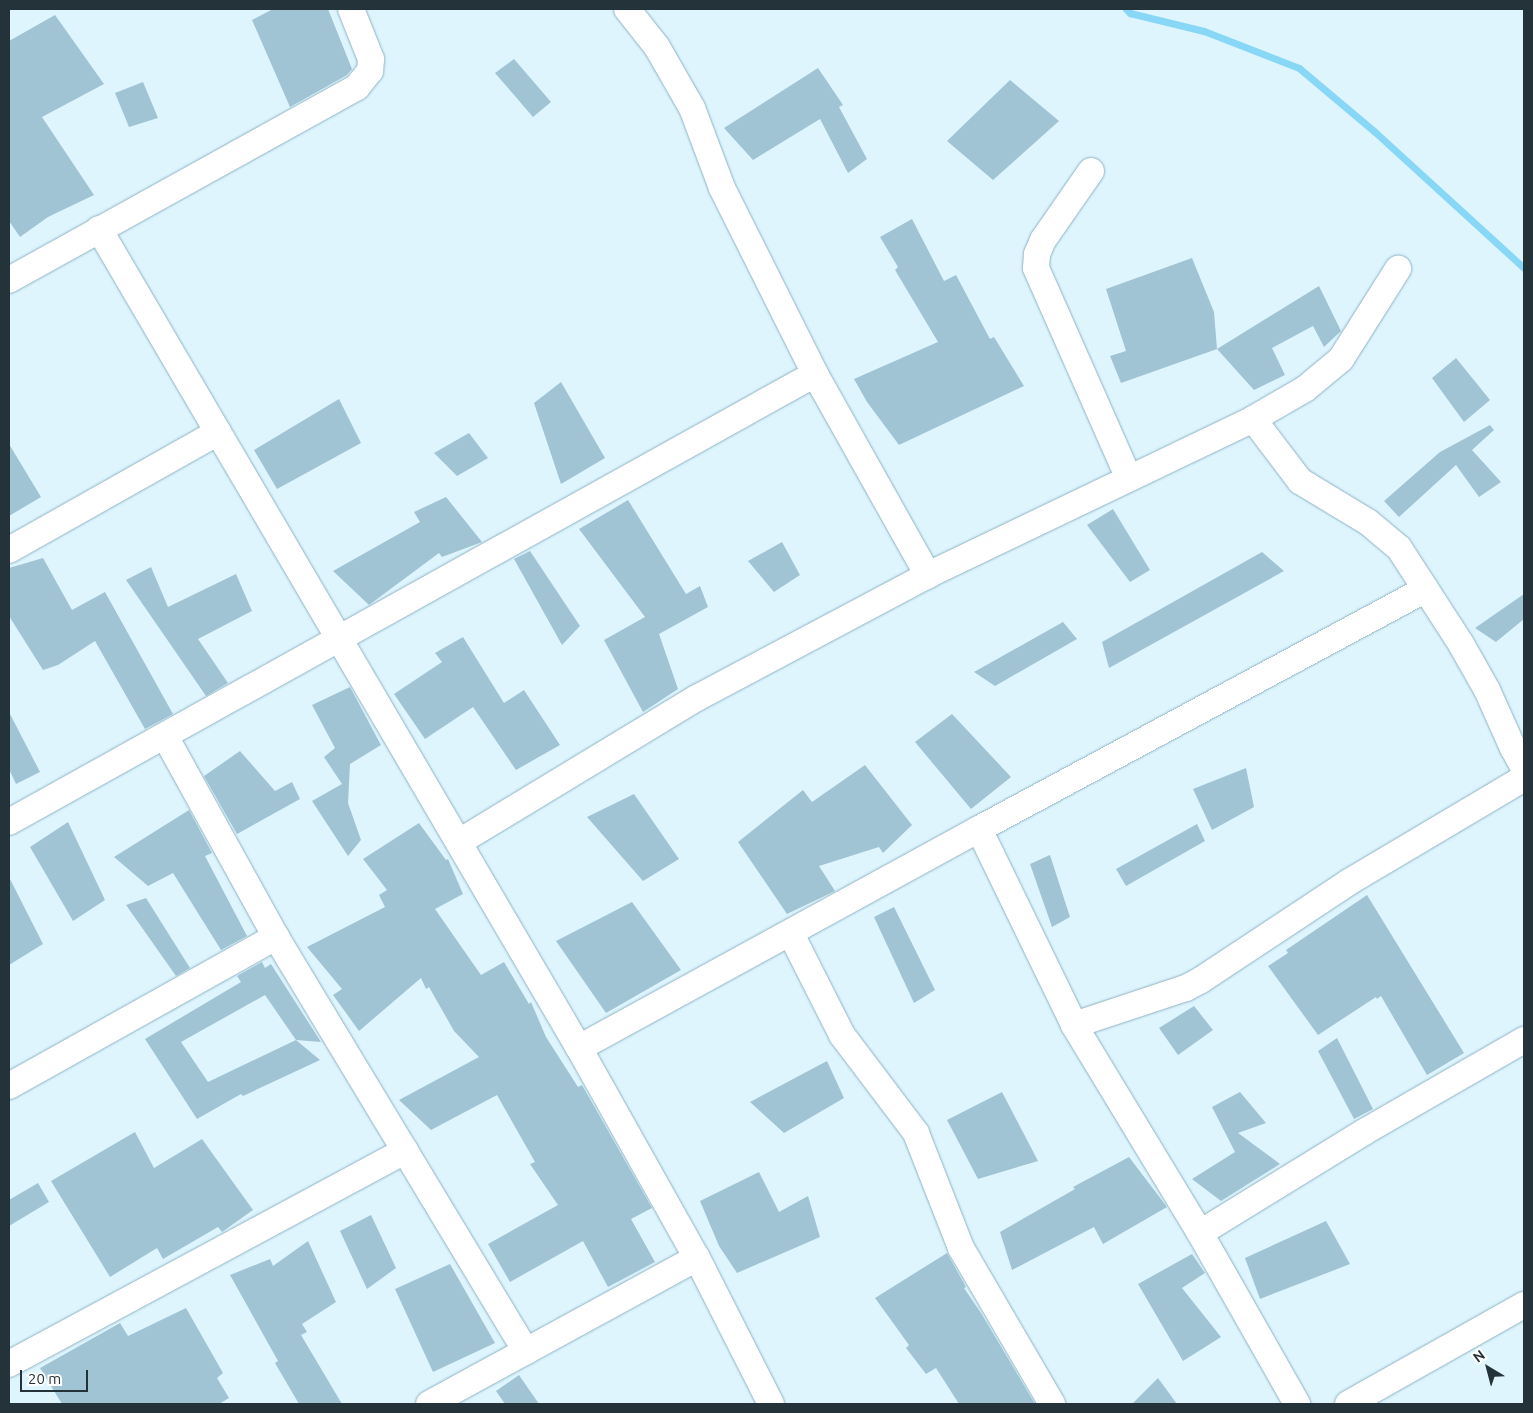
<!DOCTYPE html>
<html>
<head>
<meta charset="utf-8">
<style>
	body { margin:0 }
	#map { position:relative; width:1533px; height:1413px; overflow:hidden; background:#def5fe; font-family:Ubuntu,sans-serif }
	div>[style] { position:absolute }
	.stream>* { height:7px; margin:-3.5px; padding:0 3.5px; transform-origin:3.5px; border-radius:3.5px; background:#89d7f6 }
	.building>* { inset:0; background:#a0c4d4 }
	.roads { filter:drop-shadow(0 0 1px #8eb2c1) drop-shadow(0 0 1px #8eb2c1) }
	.street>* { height:26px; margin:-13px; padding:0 13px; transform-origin:13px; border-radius:13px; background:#fff }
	span { translate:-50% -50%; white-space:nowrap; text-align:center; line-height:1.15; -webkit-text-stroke:4px #fff; paint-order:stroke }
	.frame { position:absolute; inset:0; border:10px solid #243339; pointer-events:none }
	.north { position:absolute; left:1463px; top:1343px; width:50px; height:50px; -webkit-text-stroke:4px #fff; paint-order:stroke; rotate:323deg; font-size:14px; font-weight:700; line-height:20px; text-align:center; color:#243339 }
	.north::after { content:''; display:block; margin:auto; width:18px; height:22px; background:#243339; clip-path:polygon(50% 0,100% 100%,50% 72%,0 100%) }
	.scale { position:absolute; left:20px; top:1370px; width:68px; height:22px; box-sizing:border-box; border:2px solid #243339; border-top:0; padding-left:6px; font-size:15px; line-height:18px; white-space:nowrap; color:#243339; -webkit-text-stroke:4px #fff; paint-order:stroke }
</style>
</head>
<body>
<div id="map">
	<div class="stream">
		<div style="left:1126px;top:9px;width:6px;rotate:45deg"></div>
		<div style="left:1130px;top:13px;width:76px;rotate:13.7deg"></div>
		<div style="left:1204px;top:31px;width:102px;rotate:21.3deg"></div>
		<div style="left:1299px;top:68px;width:99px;rotate:40.1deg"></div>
		<div style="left:1375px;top:132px;width:202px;rotate:42.4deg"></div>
	</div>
	<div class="building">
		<div style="clip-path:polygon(273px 9px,328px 9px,352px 69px,347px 75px,290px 107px,252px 20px)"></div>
		<div style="clip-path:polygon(55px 15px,104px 84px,42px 117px,94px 195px,48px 217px,20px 237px,9px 221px,9px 41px)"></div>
		<div style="clip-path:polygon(514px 59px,551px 102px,533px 117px,495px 73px)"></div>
		<div style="clip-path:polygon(818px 68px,843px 105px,839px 107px,867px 159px,848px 173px,820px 119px,753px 160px,724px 128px)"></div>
		<div style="clip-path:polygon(1010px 80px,1059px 121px,993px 180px,947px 141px)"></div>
		<div style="clip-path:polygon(143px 82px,158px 118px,129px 127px,115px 93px)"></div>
		<div style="clip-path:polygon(912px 219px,944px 281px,956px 275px,990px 339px,994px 337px,1024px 386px,899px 445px,867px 402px,854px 379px,938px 342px,895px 270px,898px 267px,880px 237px)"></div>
		<div style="clip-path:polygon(1192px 258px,1214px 312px,1217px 349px,1121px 383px,1110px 356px,1126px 351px,1106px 289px)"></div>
		<div style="clip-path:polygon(1319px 286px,1341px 331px,1324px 347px,1313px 326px,1272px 348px,1285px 375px,1254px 390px,1217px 349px)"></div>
		<div style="clip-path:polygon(1456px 358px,1490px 400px,1464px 422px,1432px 378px)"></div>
		<div style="clip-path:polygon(561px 382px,605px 458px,561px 484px,534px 403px)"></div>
		<div style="clip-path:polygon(339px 399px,361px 443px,277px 489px,254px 450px)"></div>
		<div style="clip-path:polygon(1490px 425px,1494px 430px,1472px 450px,1501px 482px,1479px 497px,1456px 465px,1399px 517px,1384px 501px,1440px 452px)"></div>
		<div style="clip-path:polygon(469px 433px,488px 458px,457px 476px,434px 453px)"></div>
		<div style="clip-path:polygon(9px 444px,41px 497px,9px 516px)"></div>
		<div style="clip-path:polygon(446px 497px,482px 542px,442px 557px,439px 553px,369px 605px,333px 571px,420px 522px,414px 512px)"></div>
		<div style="clip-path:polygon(628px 500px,686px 594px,700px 586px,708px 607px,659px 634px,678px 689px,643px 712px,604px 640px,645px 617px,579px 529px)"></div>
		<div style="clip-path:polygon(1113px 509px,1150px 570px,1130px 582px,1087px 525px)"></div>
		<div style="clip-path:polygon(782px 542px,800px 575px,774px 592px,748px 561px)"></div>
		<div style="clip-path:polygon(530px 551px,580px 626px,562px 645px,514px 559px)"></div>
		<div style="clip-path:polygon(1262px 552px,1284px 571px,1109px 668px,1102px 642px)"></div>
		<div style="clip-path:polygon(43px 558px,72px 610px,105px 592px,173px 714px,145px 729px,95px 641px,58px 665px,43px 670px,9px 616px,9px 568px)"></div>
		<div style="clip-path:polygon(151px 567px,168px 607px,236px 574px,252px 611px,198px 639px,228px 683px,206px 696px,126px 580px)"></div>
		<div style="clip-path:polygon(1524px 594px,1524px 619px,1496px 642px,1475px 628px)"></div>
		<div style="clip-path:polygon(1063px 622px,1077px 639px,995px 686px,974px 672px)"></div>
		<div style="clip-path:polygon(463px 637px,504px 703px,524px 690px,560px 745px,516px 770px,473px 707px,425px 739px,394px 694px,442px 662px,435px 653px)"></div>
		<div style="clip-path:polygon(350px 687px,381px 745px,350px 764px,348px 803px,361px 840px,348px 856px,312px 801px,342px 784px,324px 757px,335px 748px,312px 705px)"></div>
		<div style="clip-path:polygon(9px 712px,40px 772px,16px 784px,9px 769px)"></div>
		<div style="clip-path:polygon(952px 714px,1011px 777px,971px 809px,915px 742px)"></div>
		<div style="clip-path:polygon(240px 751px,275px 791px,292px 782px,300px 799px,237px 834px,204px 776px)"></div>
		<div style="clip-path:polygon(865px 765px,912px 825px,883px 853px,879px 847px,819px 866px,835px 891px,787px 914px,738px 842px,803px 790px,812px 802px)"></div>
		<div style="clip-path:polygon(1246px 768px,1254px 807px,1212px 830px,1193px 789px)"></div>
		<div style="clip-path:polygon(634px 794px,679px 859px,643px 881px,587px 817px)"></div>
		<div style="clip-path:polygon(189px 810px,212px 853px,205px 856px,247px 936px,221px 950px,173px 873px,148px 886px,114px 857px)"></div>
		<div style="clip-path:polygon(68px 822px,105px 900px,73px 921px,30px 847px)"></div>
		<div style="clip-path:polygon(419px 823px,446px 860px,448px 859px,463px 894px,435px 909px,481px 975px,504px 962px,529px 1004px,531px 1002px,546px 1037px,578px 1087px,582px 1085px,652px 1208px,631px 1219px,655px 1262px,608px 1287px,583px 1241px,510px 1282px,488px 1244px,558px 1205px,530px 1164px,535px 1162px,497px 1095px,431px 1130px,399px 1100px,479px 1057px,454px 1031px,429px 987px,426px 989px,421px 978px,359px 1031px,333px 995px,342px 989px,307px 947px,385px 907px,379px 895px,387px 890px,363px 859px)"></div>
		<div style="clip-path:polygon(1197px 824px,1205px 841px,1126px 886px,1116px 869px)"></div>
		<div style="clip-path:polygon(1050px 855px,1070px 917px,1052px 927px,1030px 864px)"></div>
		<div style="clip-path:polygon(9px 877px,43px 944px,9px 965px)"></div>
		<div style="clip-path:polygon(1367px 895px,1464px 1053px,1427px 1075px,1381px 996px,1377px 999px,1376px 997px,1318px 1035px,1268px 966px,1288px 953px,1286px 950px)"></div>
		<div style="clip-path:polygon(146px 898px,190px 968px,176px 976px,126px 905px)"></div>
		<div style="clip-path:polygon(632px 902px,681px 970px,606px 1013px,556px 941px)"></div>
		<div style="clip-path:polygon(894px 907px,935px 990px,914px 1003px,874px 917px)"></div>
		<div style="clip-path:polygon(evenodd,262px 962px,265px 968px,271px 964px,321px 1042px,296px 1040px,320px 1060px,243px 1096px,241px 1094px,197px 1119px,145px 1039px,241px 982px,237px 976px,262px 962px,265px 995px,296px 1040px,208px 1082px,181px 1042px,265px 995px)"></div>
		<div style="clip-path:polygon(1194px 1006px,1213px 1030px,1178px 1055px,1159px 1028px)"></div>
		<div style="clip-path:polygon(1337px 1038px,1373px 1109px,1354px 1119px,1318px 1051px)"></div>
		<div style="clip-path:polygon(827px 1061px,844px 1098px,784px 1133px,750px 1102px)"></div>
		<div style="clip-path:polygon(1002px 1092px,1038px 1161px,978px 1179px,947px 1120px)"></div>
		<div style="clip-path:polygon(1240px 1092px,1266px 1123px,1238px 1133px,1280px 1164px,1221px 1201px,1192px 1179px,1235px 1152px,1212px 1107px)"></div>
		<div style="clip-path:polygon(135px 1132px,154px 1168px,202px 1139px,253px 1210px,222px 1232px,218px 1227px,163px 1259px,157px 1248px,110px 1277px,51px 1181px)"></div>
		<div style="clip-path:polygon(1129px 1157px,1167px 1207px,1103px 1244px,1094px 1227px,1012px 1270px,1000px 1232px,1075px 1189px,1073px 1187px)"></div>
		<div style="clip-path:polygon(759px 1172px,779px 1212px,808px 1196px,820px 1237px,737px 1273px,719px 1246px,700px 1201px)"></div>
		<div style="clip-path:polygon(38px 1183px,49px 1202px,9px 1226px,9px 1200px)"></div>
		<div style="clip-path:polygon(371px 1215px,396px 1268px,367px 1289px,340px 1231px)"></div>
		<div style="clip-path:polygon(1326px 1221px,1350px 1264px,1260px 1299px,1245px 1258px)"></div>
		<div style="clip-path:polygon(308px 1241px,336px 1302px,302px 1324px,307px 1332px,301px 1335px,342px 1404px,299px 1404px,275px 1363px,278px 1361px,230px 1275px,270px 1259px,273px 1266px)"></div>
		<div style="clip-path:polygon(947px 1253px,966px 1287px,964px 1288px,981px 1313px,1035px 1404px,959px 1404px,936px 1368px,926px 1374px,906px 1348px,909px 1345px,875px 1298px)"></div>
		<div style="clip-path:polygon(1192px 1254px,1205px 1273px,1182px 1288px,1221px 1337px,1183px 1361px,1138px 1284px)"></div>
		<div style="clip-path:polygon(450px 1264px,495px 1343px,433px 1372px,395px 1289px)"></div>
		<div style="clip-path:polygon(186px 1308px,223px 1373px,217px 1378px,229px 1398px,219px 1404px,62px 1404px,40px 1368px,120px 1323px,128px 1336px)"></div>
		<div style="clip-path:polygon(519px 1375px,539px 1404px,505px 1404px,496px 1391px)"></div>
		<div style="clip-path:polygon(1158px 1378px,1177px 1404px,1132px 1404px)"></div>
	</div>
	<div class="roads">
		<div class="street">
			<div style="left:627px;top:9px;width:48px;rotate:51.7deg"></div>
			<div style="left:657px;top:47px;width:70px;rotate:60.2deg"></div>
			<div style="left:692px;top:108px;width:85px;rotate:69.4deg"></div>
			<div style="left:722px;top:188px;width:208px;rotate:63.4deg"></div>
			<div style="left:815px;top:374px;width:231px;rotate:60.7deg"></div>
			<div style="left:1091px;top:171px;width:84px;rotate:124.8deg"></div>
			<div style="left:1043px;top:240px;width:15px;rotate:113deg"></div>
			<div style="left:1037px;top:254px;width:14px;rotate:94deg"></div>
			<div style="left:1036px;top:268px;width:228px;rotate:66.2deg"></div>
			<div style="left:99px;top:229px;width:949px;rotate:59.63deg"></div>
			<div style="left:579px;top:1048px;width:241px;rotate:60.7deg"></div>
			<div style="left:697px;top:1258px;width:164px;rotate:63.1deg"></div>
			<div style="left:9px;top:280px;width:398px;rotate:-29deg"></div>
			<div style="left:357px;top:87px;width:21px;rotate:-51deg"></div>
			<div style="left:370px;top:71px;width:12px;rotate:-85deg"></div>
			<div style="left:371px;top:59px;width:54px;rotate:-111.8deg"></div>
			<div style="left:1253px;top:419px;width:78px;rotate:52.8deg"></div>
			<div style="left:1300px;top:481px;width:79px;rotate:31.1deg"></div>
			<div style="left:1368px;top:522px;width:40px;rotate:40deg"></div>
			<div style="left:1399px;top:548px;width:114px;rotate:57.1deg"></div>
			<div style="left:1461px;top:644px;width:53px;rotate:60.5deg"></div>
			<div style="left:1487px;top:690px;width:64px;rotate:65.9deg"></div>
			<div style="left:1513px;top:748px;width:23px;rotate:61deg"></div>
			<div style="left:9px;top:550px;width:240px;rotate:-29.4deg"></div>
			<div style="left:165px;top:736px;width:230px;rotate:61.1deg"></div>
			<div style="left:276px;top:937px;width:484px;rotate:58.9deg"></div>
			<div style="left:9px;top:822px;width:922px;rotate:-29.07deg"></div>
			<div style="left:979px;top:829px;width:218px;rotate:64.1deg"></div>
			<div style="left:1074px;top:1025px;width:243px;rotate:58.8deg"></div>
			<div style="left:1200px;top:1233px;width:197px;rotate:60.4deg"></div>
			<div style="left:459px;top:842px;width:278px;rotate:-31.2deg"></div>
			<div style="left:697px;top:698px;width:262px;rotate:-28deg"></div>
			<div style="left:928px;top:575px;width:361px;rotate:-25.6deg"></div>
			<div style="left:1253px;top:419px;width:60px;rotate:-30deg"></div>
			<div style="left:1305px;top:389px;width:47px;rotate:-39.8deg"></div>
			<div style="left:1341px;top:359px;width:107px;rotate:-57.7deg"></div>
			<div style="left:791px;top:934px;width:113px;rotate:63.2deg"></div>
			<div style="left:842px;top:1035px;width:123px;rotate:52.9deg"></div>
			<div style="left:916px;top:1133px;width:123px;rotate:68.6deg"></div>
			<div style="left:961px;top:1248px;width:181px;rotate:59.7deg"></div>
			<div style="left:1074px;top:1025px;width:118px;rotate:-18.3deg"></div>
			<div style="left:1186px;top:988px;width:17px;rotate:-28deg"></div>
			<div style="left:1201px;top:980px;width:178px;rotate:-33.5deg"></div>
			<div style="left:1349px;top:882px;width:204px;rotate:-30.7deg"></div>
			<div style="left:579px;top:1048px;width:456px;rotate:-28.7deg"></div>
			<div style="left:979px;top:829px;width:507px;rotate:-28.23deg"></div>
			<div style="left:9px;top:1086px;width:306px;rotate:-29.2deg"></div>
			<div style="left:1200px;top:1233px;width:193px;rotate:-31.6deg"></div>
			<div style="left:1364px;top:1132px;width:185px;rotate:-29.9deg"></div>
			<div style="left:9px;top:1364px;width:450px;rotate:-28.3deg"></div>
			<div style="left:429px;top:1404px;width:305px;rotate:-28.6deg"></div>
			<div style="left:1348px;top:1404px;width:202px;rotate:-29.4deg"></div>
		</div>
	</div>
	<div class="frame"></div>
	<div class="north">N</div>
	<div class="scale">20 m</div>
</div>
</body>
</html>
